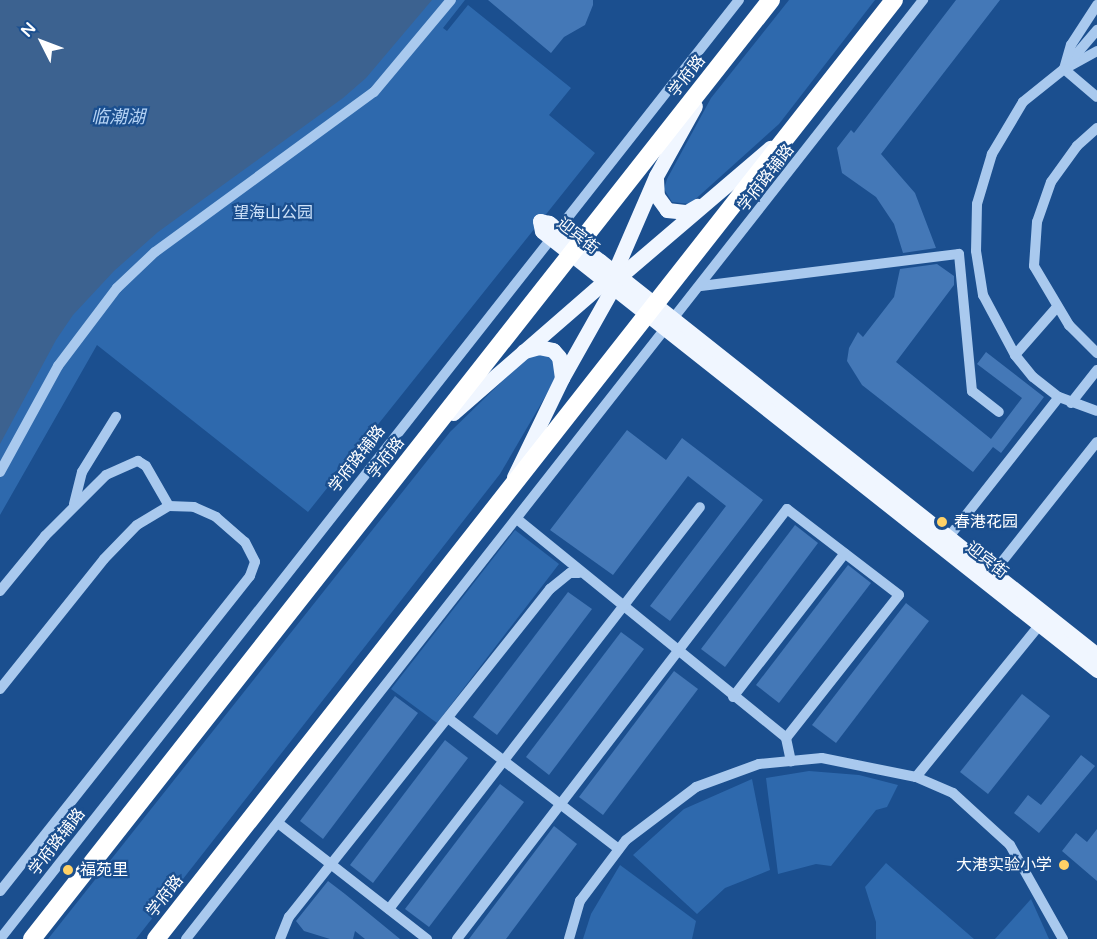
<!DOCTYPE html>
<html>
<head>
<meta charset="utf-8">
<style>
	body { margin:0 }
	#map { position:relative; width:1097px; height:939px; overflow:hidden; background:#1b4f8f; font-family:"Varela Round","Noto Sans SC",sans-serif }
	div>[style] { position:absolute }
	.green>* { inset:0; background:#2e69ad }
	.water>* { inset:0; background:#3c6290 }
	.building>* { inset:0; background:#4478b7 }
	.minor>* { height:10px; margin:-5px; padding:0 5px; transform-origin:5px; border-radius:5px; background:#a9c9ee }
	.major>* { height:15px; margin:-7.5px; padding:0 7.5px; transform-origin:7.5px; border-radius:7.5px; background:#f0f6ff }
	.highway>* { height:18px; margin:-9px; padding:0 9px; transform-origin:9px; border-radius:9px; background:#fff }
	.dots>* { width:16px; height:16px; translate:-50% -50%; box-sizing:border-box; border:3px solid #1b4f8f; border-radius:50% }
	span { translate:-50% -50%; white-space:nowrap; text-align:center; line-height:1.15; -webkit-text-stroke:4.5px #1b4f8f; paint-order:stroke }
	.street-label { font-size:16px; color:#fff }
	.park-label { font-size:16px; color:#cfe3fa }
	.poi-label { font-size:16px; color:#fff }
	.left { translate:0 -50%; text-align:left }
	.right { translate:-100% -50%; text-align:right }
	.water-label { font-size:18px; color:#b5d3f5; font-style:italic }
	.north { position:absolute; left:12px; top:12px; width:60px; height:60px; -webkit-text-stroke:4px #1b4f8f; paint-order:stroke; rotate:312deg; font-size:16px; font-weight:700; line-height:24px; text-align:center; color:#fff }
	.north::after { content:''; display:block; margin:auto; width:21px; height:27px; background:#fff; clip-path:polygon(50% 0,100% 100%,50% 72%,0 100%) }
</style>
</head>
<body>
<div id="map">
	<div class="green">
		<div style="clip-path:polygon(0 0,465px 0,443px 28px,447px 31px,468px 5px,571px 88px,549px 115px,595px 153px,308px 512px,97px 345px,0 515px)"></div>
		<div style="clip-path:polygon(789px 0,875px 0,779px 124px,690px 204px,672px 202px,664px 189px,667px 179px,711px 98px)"></div>
		<div style="clip-path:polygon(542px 351px,557px 361px,555px 380px,500px 474px,136px 939px,48px 939px,450px 432px,529px 355px)"></div>
		<div style="clip-path:polygon(515px 530px,559px 564px,437px 723px,391px 689px)"></div>
		<div style="clip-path:polygon(809px 771px,859px 775px,898px 785px,887px 807px,876px 810px,831px 866px,816px 864px,778px 874px,766px 778px)"></div>
		<div style="clip-path:polygon(752px 779px,770px 870px,725px 888px,697px 914px,633px 855px,684px 809px)"></div>
		<div style="clip-path:polygon(886px 863px,974px 939px,876px 939px,876px 922px,865px 887px)"></div>
		<div style="clip-path:polygon(620px 865px,696px 921px,692px 939px,583px 939px,591px 914px)"></div>
		<div style="clip-path:polygon(1031px 899px,1049px 939px,995px 939px)"></div>
	</div>
	<div class="water">
		<div style="clip-path:polygon(0 0,432px 0,366px 78px,343px 98px,158px 232px,114px 271px,73px 315px,56px 340px,0 444px)"></div>
	</div>
	<div class="building">
		<div style="clip-path:polygon(488px 0,593px 0,593px 5px,585px 25px,564px 37px,551px 53px)"></div>
		<div style="clip-path:polygon(956px 0,1000px 0,881px 154px,915px 193px,936px 248px,903px 253px,894px 224px,876px 197px,842px 173px,837px 148px,851px 130px,854px 133px)"></div>
		<div style="clip-path:polygon(937px 264px,954px 276px,954px 285px,896px 362px,991px 439px,1022px 398px,977px 364px,986px 352px,1044px 397px,1001px 453px,993px 447px,973px 472px,862px 385px,847px 361px,849px 348px,858px 332px,863px 337px,894px 297px,900px 269px)"></div>
		<div style="clip-path:polygon(627px 430px,666px 460px,682px 438px,763px 500px,670px 621px,650px 606px,726px 506px,688px 476px,613px 575px,550px 530px)"></div>
		<div style="clip-path:polygon(795px 525px,818px 543px,725px 667px,701px 649px)"></div>
		<div style="clip-path:polygon(848px 565px,871px 583px,779px 703px,756px 685px)"></div>
		<div style="clip-path:polygon(568px 592px,592px 609px,497px 735px,473px 717px)"></div>
		<div style="clip-path:polygon(906px 603px,929px 621px,836px 743px,812px 725px)"></div>
		<div style="clip-path:polygon(621px 632px,644px 649px,549px 775px,526px 757px)"></div>
		<div style="clip-path:polygon(674px 671px,698px 689px,603px 815px,579px 797px)"></div>
		<div style="clip-path:polygon(1022px 694px,1050px 716px,988px 794px,960px 772px)"></div>
		<div style="clip-path:polygon(395px 696px,418px 713px,323px 839px,300px 821px)"></div>
		<div style="clip-path:polygon(445px 740px,468px 758px,373px 883px,350px 865px)"></div>
		<div style="clip-path:polygon(1081px 755px,1095px 766px,1039px 833px,1014px 813px,1028px 795px,1041px 805px)"></div>
		<div style="clip-path:polygon(500px 784px,524px 802px,429px 927px,405px 909px)"></div>
		<div style="clip-path:polygon(554px 826px,577px 844px,506px 939px,469px 939px)"></div>
		<div style="clip-path:polygon(1097px 829px,1097px 881px,1062px 851px,1076px 833px,1087px 842px)"></div>
		<div style="clip-path:polygon(328px 881px,345px 894px,400px 939px,365px 939px,355px 931px,353px 939px,330px 939px,304px 931px,296px 921px)"></div>
	</div>
	<div class="minor">
		<div style="left:1097px;top:51px;width:38px;rotate:151deg"></div>
		<div style="left:1064px;top:69px;width:53px;rotate:141.2deg"></div>
		<div style="left:1023px;top:102px;width:61px;rotate:120.8deg"></div>
		<div style="left:992px;top:154px;width:52px;rotate:106.7deg"></div>
		<div style="left:977px;top:204px;width:47px;rotate:91.2deg"></div>
		<div style="left:976px;top:251px;width:45px;rotate:81deg"></div>
		<div style="left:983px;top:295px;width:68px;rotate:61.9deg"></div>
		<div style="left:1015px;top:355px;width:28px;rotate:51deg"></div>
		<div style="left:1033px;top:377px;width:33px;rotate:38deg"></div>
		<div style="left:1059px;top:397px;width:40px;rotate:20.2deg"></div>
		<div style="left:1068px;top:64px;width:45px;rotate:-49.5deg"></div>
		<div style="left:1064px;top:69px;width:25px;rotate:-74deg"></div>
		<div style="left:1071px;top:45px;width:48px;rotate:-57deg"></div>
		<div style="left:1064px;top:69px;width:43px;rotate:40.3deg"></div>
		<div style="left:1097px;top:128px;width:27px;rotate:138deg"></div>
		<div style="left:1077px;top:146px;width:44px;rotate:125.8deg"></div>
		<div style="left:1051px;top:182px;width:42px;rotate:109.3deg"></div>
		<div style="left:1037px;top:222px;width:44px;rotate:93.9deg"></div>
		<div style="left:1034px;top:266px;width:69px;rotate:59.3deg"></div>
		<div style="left:1069px;top:325px;width:40px;rotate:45deg"></div>
		<div style="left:701px;top:286px;width:260px;rotate:-7.1deg"></div>
		<div style="left:959px;top:254px;width:138px;rotate:84.6deg"></div>
		<div style="left:972px;top:391px;width:34px;rotate:38deg"></div>
		<div style="left:1015px;top:355px;width:64px;rotate:-48.8deg"></div>
		<div style="left:1071px;top:403px;width:42px;rotate:-51.8deg"></div>
		<div style="left:0;top:472px;width:121px;rotate:-61.3deg"></div>
		<div style="left:58px;top:366px;width:98px;rotate:-52.9deg"></div>
		<div style="left:117px;top:288px;width:52px;rotate:-43.5deg"></div>
		<div style="left:155px;top:252px;width:271px;rotate:-36.2deg"></div>
		<div style="left:374px;top:92px;width:120px;rotate:-50.1deg"></div>
		<div style="left:74px;top:504px;width:33px;rotate:-76deg"></div>
		<div style="left:82px;top:472px;width:65px;rotate:-58.3deg"></div>
		<div style="left:517px;top:519px;width:347px;rotate:39.1deg"></div>
		<div style="left:786px;top:738px;width:24px;rotate:78deg"></div>
		<div style="left:948px;top:538px;width:179px;rotate:-51.8deg"></div>
		<div style="left:993px;top:573px;width:167px;rotate:-51.6deg"></div>
		<div style="left:0;top:591px;width:71px;rotate:-50.7deg"></div>
		<div style="left:45px;top:536px;width:86px;rotate:-45deg"></div>
		<div style="left:106px;top:475px;width:35px;rotate:-24deg"></div>
		<div style="left:138px;top:461px;width:9px;rotate:32deg"></div>
		<div style="left:146px;top:466px;width:46px;rotate:60.1deg"></div>
		<div style="left:0;top:689px;width:166px;rotate:-51.3deg"></div>
		<div style="left:104px;top:559px;width:47px;rotate:-45.9deg"></div>
		<div style="left:137px;top:525px;width:37px;rotate:-31deg"></div>
		<div style="left:169px;top:506px;width:25px;rotate:2deg"></div>
		<div style="left:194px;top:507px;width:24px;rotate:24deg"></div>
		<div style="left:216px;top:517px;width:38px;rotate:41deg"></div>
		<div style="left:245px;top:542px;width:22px;rotate:63deg"></div>
		<div style="left:255px;top:562px;width:15px;rotate:110deg"></div>
		<div style="left:250px;top:576px;width:402px;rotate:128.4deg"></div>
		<div style="left:733px;top:697px;width:182px;rotate:-52.1deg"></div>
		<div style="left:448px;top:718px;width:215px;rotate:37.5deg"></div>
		<div style="left:916px;top:777px;width:201px;rotate:-50.9deg"></div>
		<div style="left:278px;top:823px;width:189px;rotate:37.9deg"></div>
		<div style="left:389px;top:909px;width:508px;rotate:-52.27deg"></div>
		<div style="left:0;top:939px;width:1195px;rotate:-51.8deg"></div>
		<div style="left:186px;top:939px;width:1194px;rotate:-51.87deg"></div>
		<div style="left:280px;top:939px;width:24px;rotate:-68deg"></div>
		<div style="left:289px;top:917px;width:419px;rotate:-51.5deg"></div>
		<div style="left:550px;top:589px;width:26px;rotate:-39deg"></div>
		<div style="left:570px;top:573px;width:9px"></div>
		<div style="left:457px;top:939px;width:542px;rotate:-52.5deg"></div>
		<div style="left:787px;top:509px;width:141px;rotate:37.5deg"></div>
		<div style="left:899px;top:595px;width:182px;rotate:128.3deg"></div>
		<div style="left:569px;top:939px;width:40px;rotate:-74deg"></div>
		<div style="left:580px;top:901px;width:76px;rotate:-53deg"></div>
		<div style="left:626px;top:840px;width:88px;rotate:-37.1deg"></div>
		<div style="left:696px;top:787px;width:67px;rotate:-20.1deg"></div>
		<div style="left:759px;top:764px;width:63px;rotate:-5.4deg"></div>
		<div style="left:822px;top:758px;width:96px;rotate:11.4deg"></div>
		<div style="left:916px;top:777px;width:40px;rotate:23.4deg"></div>
		<div style="left:953px;top:793px;width:77px;rotate:42.4deg"></div>
		<div style="left:1010px;top:845px;width:108px;rotate:60.6deg"></div>
	</div>
	<div class="major">
		<div style="left:656px;top:179px;width:17px;rotate:87deg"></div>
		<div style="left:657px;top:196px;width:17px;rotate:54deg"></div>
		<div style="left:667px;top:210px;width:20px;rotate:6deg"></div>
		<div style="left:687px;top:212px;width:12px;rotate:-31deg"></div>
		<div style="left:562px;top:378px;width:116px;rotate:-60.6deg"></div>
		<div style="left:619px;top:277px;width:199px;rotate:-40.5deg"></div>
		<div style="left:453px;top:413px;width:213px;rotate:-41deg"></div>
		<div style="left:614px;top:273px;width:106px;rotate:-66.6deg"></div>
		<div style="left:656px;top:176px;width:80px;rotate:-60.9deg"></div>
		<div style="left:514px;top:477px;width:110px;rotate:-64.1deg"></div>
		<div style="left:562px;top:378px;width:21px;rotate:-98deg"></div>
		<div style="left:559px;top:357px;width:9px;rotate:-131deg"></div>
		<div style="left:553px;top:350px;width:14px;rotate:-168deg"></div>
		<div style="left:539px;top:347px;width:16px;rotate:165deg"></div>
		<div style="left:1097px;top:655px;width:634px;rotate:-141.59deg"></div>
		<div style="left:600px;top:261px;width:64px;rotate:-143.3deg"></div>
		<div style="left:549px;top:223px;width:9px;rotate:-167deg"></div>
		<div style="left:540px;top:221px;width:10px;rotate:79deg"></div>
		<div style="left:542px;top:231px;width:708px;rotate:38.34deg"></div>
	</div>
	<div class="highway">
		<div style="left:32px;top:939px;width:1195px;rotate:-51.8deg"></div>
		<div style="left:156px;top:939px;width:1194px;rotate:-51.83deg"></div>
	</div>
	<div class="dots">
		<div style="left:942px;top:522px;background:#ffd166"></div>
		<div style="left:1064px;top:865px;background:#ffd166"></div>
		<div style="left:68px;top:870px;background:#ffd166"></div>
	</div>
	<div class="street-label">
		<span style="left:687px;top:76px;rotate:-52deg">学府路</span>
		<span style="left:766px;top:178px;rotate:-52deg">学府路辅路</span>
		<span style="left:578px;top:236px;rotate:38deg">迎宾街</span>
		<span style="left:386px;top:458px;rotate:-52deg">学府路</span>
		<span style="left:357px;top:459px;rotate:-52deg">学府路辅路</span>
		<span style="left:987px;top:560px;rotate:38deg">迎宾街</span>
		<span style="left:57px;top:842px;rotate:-52deg">学府路辅路</span>
		<span style="left:165px;top:896px;rotate:-52deg">学府路</span>
	</div>
	<div class="park-label">
		<span style="left:273px;top:213px">望海山公园</span>
	</div>
	<div class="poi-label">
		<span class="left" style="left:954px;top:522px">春港花园</span>
		<span class="right" style="left:1052px;top:865px">大港实验小学</span>
		<span class="left" style="left:80px;top:870px">福苑里</span>
	</div>
	<div class="water-label">
		<span style="left:118px;top:117px">临潮湖</span>
	</div>
	<div class="north">N</div>
</div>
</body>
</html>
